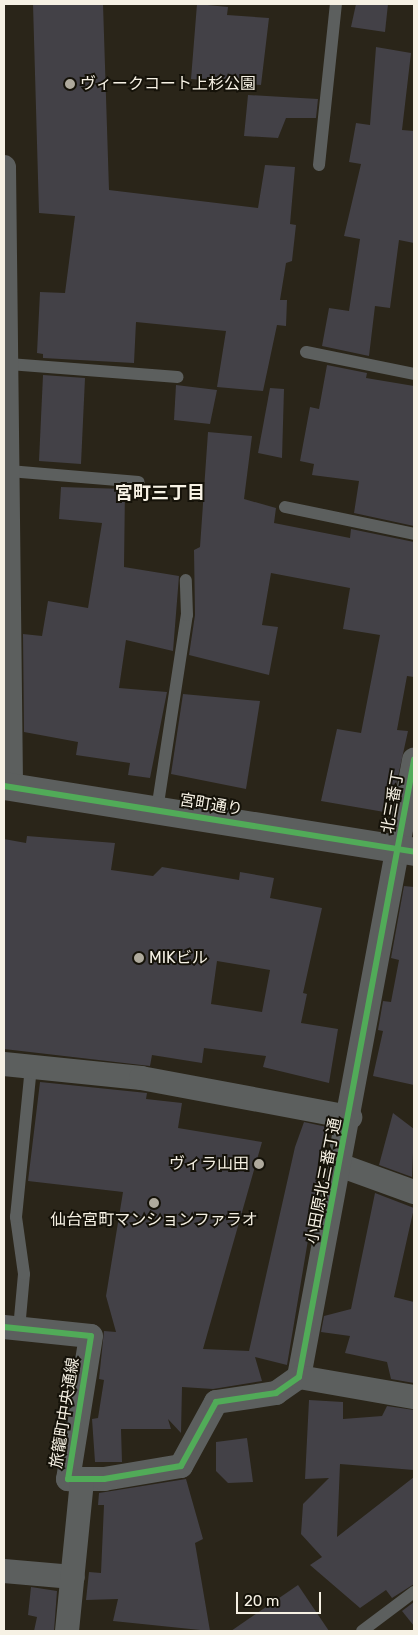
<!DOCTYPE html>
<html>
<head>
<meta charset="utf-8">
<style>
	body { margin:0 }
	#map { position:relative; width:418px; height:1635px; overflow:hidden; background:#2a2519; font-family:Rubik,"Noto Sans JP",sans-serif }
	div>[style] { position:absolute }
	.building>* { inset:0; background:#434147 }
	.service>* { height:12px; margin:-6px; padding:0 6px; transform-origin:6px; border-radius:6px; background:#5c5f5e }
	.minor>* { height:24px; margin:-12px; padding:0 12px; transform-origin:12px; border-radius:12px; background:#5c5f5e }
	.tertiary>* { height:28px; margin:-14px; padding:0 14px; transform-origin:14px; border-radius:14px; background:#5c5f5e }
	.cycleway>* { height:6px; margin:-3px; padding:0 3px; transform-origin:3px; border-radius:3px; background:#51ab58 }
	.dots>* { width:14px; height:14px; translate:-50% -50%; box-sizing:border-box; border:2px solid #151209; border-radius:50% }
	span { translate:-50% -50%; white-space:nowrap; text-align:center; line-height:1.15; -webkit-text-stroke:4px #151209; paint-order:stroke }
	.poi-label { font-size:16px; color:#f6f1e4 }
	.left { translate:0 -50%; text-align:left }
	.right { translate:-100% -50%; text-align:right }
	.street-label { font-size:16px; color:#f6f1e4 }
	.neighbourhood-label { font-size:18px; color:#f6f1e4; font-weight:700 }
	.frame { position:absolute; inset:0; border:5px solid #f6f1e4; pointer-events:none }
	.scale { position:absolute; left:236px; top:1592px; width:85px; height:22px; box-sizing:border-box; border:2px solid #f6f1e4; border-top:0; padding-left:6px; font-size:15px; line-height:18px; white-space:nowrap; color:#f6f1e4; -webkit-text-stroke:4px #151209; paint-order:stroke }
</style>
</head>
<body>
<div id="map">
	<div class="building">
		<div style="clip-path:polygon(33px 4px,103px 4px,109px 190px,258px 208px,265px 165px,295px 167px,290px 224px,296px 225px,292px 261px,286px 263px,280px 300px,287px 300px,286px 326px,277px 325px,263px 391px,217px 387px,226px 331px,136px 322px,134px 363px,43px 358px,43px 354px,37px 353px,40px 292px,65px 293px,75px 216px,39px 213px)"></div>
		<div style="clip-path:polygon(197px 4px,228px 7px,227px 15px,269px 18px,261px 85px,191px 79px)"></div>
		<div style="clip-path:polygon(356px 4px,388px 4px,385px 32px,351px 27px)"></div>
		<div style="clip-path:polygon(376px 47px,411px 53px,402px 130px,414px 131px,414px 243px,399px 240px,390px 308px,375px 306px,369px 356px,322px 346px,329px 308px,349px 311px,360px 239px,344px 236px,361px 164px,349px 162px,356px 123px,370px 125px)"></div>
		<div style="clip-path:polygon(248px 95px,318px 99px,316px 118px,286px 118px,278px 138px,244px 136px)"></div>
		<div style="clip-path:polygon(327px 365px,367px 373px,366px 378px,414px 386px,414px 526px,354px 513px,359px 481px,312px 475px,314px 464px,300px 461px,310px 407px,319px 409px)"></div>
		<div style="clip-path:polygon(43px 375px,85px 378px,81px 464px,39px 461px)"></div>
		<div style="clip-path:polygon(176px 385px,217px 390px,210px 424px,174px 420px)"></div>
		<div style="clip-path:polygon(270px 388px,284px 389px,282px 458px,258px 453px)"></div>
		<div style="clip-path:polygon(208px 432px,252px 436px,244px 499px,276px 508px,274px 523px,350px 538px,351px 529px,414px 542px,414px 677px,407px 676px,397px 730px,408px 731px,390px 813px,321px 801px,337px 729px,361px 733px,380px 635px,343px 629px,350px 588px,271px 573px,262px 625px,278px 627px,269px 675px,189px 655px,195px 615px,194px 550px,200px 547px)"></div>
		<div style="clip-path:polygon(61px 487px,125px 489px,124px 567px,179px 576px,173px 651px,126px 640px,119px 688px,167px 692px,150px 778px,128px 775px,130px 763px,76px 755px,78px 742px,24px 732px,23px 634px,42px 636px,48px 601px,88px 608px,102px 523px,59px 519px)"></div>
		<div style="clip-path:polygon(183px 694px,260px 701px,246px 789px,171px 774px)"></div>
		<div style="clip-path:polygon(evenodd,27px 836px,115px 843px,111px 870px,153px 876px,162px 867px,239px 880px,240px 872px,274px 878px,270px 898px,322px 908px,303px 993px,307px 994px,301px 1023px,338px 1029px,329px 1083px,263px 1067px,266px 1056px,204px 1048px,202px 1063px,152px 1055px,150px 1066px,4px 1049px,4px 839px,26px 843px,27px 836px,217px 961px,270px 970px,262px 1012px,211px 1004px,217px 961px)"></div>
		<div style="clip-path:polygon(404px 886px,414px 887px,414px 1085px,373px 1076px,383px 1031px,378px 1030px,383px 1001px,391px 1002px,399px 960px,391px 958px)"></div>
		<div style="clip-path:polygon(40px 1082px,147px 1093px,146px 1099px,182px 1103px,178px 1128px,262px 1142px,203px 1349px,249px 1351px,295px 1147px,304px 1122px,327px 1127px,287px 1365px,255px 1357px,262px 1381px,213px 1389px,182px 1387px,181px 1433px,168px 1419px,171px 1429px,121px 1429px,122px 1462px,95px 1462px,92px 1419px,98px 1418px,104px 1380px,99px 1379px,104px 1331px,116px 1332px,106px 1296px,123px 1192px,28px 1181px)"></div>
		<div style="clip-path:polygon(393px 1113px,414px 1129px,412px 1177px,379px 1165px)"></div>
		<div style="clip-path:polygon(375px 1193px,414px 1208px,394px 1297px,414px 1302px,414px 1383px,391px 1379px,387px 1362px,345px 1353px,350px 1336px,321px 1332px,324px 1316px,351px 1309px)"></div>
		<div style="clip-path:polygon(309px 1400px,343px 1402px,343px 1419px,382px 1416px,387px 1406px,414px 1410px,414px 1470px,340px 1464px,337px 1537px,414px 1477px,414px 1584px,392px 1598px,386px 1590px,360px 1608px,310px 1565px,322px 1557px,301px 1534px,303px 1504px,329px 1478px,305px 1479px)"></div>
		<div style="clip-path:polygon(247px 1438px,253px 1482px,228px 1483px,216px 1471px,216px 1442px)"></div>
		<div style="clip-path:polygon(186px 1479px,203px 1539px,195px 1543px,210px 1631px,113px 1621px,118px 1599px,86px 1600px,89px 1572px,101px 1573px,104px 1505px,98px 1505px,99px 1493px)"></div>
		<div style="clip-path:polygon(298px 1585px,329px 1631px,231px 1631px)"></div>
		<div style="clip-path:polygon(31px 1587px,57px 1591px,54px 1631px,34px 1631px,37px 1617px,28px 1615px)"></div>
		<div style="clip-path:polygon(414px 1602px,414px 1626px,402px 1611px)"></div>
	</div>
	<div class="service">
		<div style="left:319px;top:165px;width:162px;rotate:-84deg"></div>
		<div style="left:306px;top:352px;width:110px;rotate:11.5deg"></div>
		<div style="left:9px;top:364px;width:169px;rotate:4.4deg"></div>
		<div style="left:9px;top:471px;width:130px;rotate:4.8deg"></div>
		<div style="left:285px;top:507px;width:132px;rotate:11.8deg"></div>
		<div style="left:157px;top:810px;width:197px;rotate:-81.3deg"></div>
		<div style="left:187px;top:615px;width:35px;rotate:-92deg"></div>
		<div style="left:19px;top:1329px;width:55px;rotate:-84.8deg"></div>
		<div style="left:24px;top:1274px;width:58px;rotate:-98deg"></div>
		<div style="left:16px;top:1217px;width:151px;rotate:-84.3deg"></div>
		<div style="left:362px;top:1631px;width:65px;rotate:-36.9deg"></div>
	</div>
	<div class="minor">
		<div style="left:4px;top:167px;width:620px;rotate:89.35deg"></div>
		<div style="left:4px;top:1064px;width:138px;rotate:5.8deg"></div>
		<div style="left:141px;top:1078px;width:213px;rotate:10.6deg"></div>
		<div style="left:342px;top:1166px;width:77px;rotate:19.9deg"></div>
		<div style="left:4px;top:1327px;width:87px;rotate:5.9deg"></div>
		<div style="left:91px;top:1336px;width:145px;rotate:99.1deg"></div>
		<div style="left:68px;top:1479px;width:36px"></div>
		<div style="left:104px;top:1479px;width:78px;rotate:-9.6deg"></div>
		<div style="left:181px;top:1466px;width:73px;rotate:-61.3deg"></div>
		<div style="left:216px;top:1402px;width:61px;rotate:-8.5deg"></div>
		<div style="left:276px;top:1393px;width:28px;rotate:-35deg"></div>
		<div style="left:299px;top:1377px;width:628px;rotate:-79.44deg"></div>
		<div style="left:299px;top:1377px;width:117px;rotate:9.9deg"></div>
		<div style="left:4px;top:1571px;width:69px;rotate:5deg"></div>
		<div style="left:67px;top:1631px;width:152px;rotate:-84.3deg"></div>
	</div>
	<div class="tertiary">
		<div style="left:4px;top:786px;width:415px;rotate:9.1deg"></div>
	</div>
	<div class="cycleway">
		<div style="left:4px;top:786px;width:415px;rotate:9.1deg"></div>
		<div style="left:4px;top:1327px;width:87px;rotate:5.9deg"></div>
		<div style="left:91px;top:1336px;width:145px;rotate:99.1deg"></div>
		<div style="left:68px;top:1479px;width:36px"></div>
		<div style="left:104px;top:1479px;width:78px;rotate:-9.6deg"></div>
		<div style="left:181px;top:1466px;width:73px;rotate:-61.3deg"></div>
		<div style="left:216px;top:1402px;width:61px;rotate:-8.5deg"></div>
		<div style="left:276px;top:1393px;width:28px;rotate:-35deg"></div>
		<div style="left:299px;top:1377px;width:628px;rotate:-79.44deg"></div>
	</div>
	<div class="dots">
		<div style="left:70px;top:84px;background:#afaa9d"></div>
		<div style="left:139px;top:958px;background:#afaa9d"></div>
		<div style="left:259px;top:1164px;background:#afaa9d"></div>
		<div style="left:154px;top:1203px;background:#afaa9d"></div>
	</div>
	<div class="poi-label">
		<span class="left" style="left:80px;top:84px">ヴィークコート上杉公園</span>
		<span class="left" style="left:149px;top:958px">MIKビル</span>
		<span class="right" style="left:249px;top:1164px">ヴィラ山田</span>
		<span style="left:154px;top:1220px">仙台宮町マンションファラオ</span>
	</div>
	<div class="street-label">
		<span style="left:393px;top:802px;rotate:-80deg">北三番丁</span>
		<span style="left:211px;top:805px;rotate:9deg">宮町通り</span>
		<span style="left:324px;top:1181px;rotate:-79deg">小田原北三番丁通</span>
		<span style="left:65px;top:1413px;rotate:-81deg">旅籠町中央通線</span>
	</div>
	<div class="neighbourhood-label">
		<span style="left:160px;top:493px">宮町三丁目</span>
	</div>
	<div class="frame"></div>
	<div class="scale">20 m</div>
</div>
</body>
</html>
